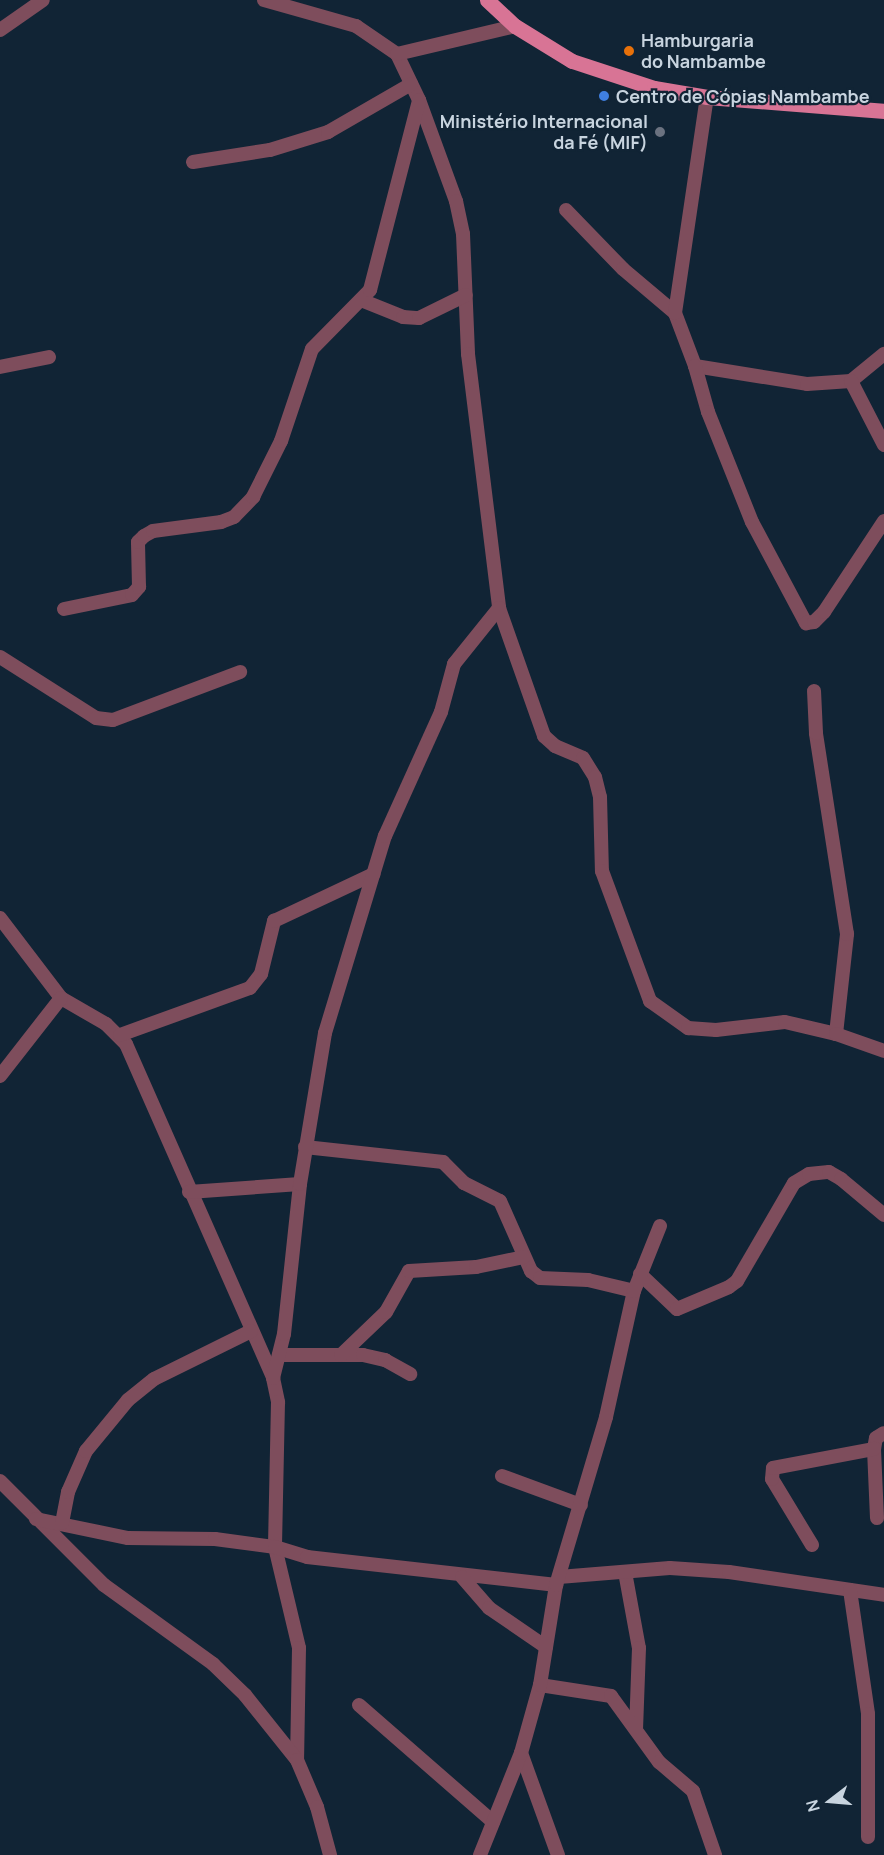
<!DOCTYPE html>
<html>
<head>
<meta charset="utf-8">
<style>
	body { margin:0 }
	#map { position:relative; width:884px; height:1855px; overflow:hidden; background:#112435; font-family:Manrope,sans-serif }
	div>[style] { position:absolute }
	.minor>* { height:14px; margin:-7px; padding:0 7px; transform-origin:7px; border-radius:7px; background:#7e4d5c }
	.primary>* { height:15px; margin:-7.5px; padding:0 7.5px; transform-origin:7.5px; border-radius:7.5px; background:#d87495 }
	.dots>* { width:16px; height:16px; translate:-50% -50%; box-sizing:border-box; border:3px solid #112435; border-radius:50% }
	span { translate:-50% -50%; white-space:nowrap; text-align:center; line-height:1.15; -webkit-text-stroke:4.5px #112435; paint-order:stroke }
	.poi-label { font-size:18px; color:#c8d4df; font-weight:700 }
	.left { translate:0 -50%; text-align:left }
	.right { translate:-100% -50%; text-align:right }
	.north { position:absolute; left:800px; top:1771px; width:60px; height:60px; -webkit-text-stroke:4px #112435; paint-order:stroke; rotate:254deg; font-size:16px; font-weight:700; line-height:24px; text-align:center; color:#c8d4df }
	.north::after { content:''; display:block; margin:auto; width:21px; height:27px; background:#c8d4df; clip-path:polygon(50% 0,100% 100%,50% 72%,0 100%) }
</style>
</head>
<body>
<div id="map">
	<div class="minor">
		<div style="left:264px;top:0;width:96px;rotate:15.8deg"></div>
		<div style="left:356px;top:26px;width:50px;rotate:34.3deg"></div>
		<div style="left:397px;top:54px;width:51px;rotate:64.4deg"></div>
		<div style="left:419px;top:100px;width:108px;rotate:69.9deg"></div>
		<div style="left:456px;top:201px;width:34px;rotate:78deg"></div>
		<div style="left:463px;top:234px;width:120px;rotate:87.6deg"></div>
		<div style="left:468px;top:354px;width:256px;rotate:83deg"></div>
		<div style="left:499px;top:608px;width:136px;rotate:70.6deg"></div>
		<div style="left:544px;top:736px;width:15px;rotate:42deg"></div>
		<div style="left:555px;top:746px;width:30px;rotate:23deg"></div>
		<div style="left:583px;top:758px;width:22px;rotate:58deg"></div>
		<div style="left:595px;top:777px;width:21px;rotate:76deg"></div>
		<div style="left:600px;top:797px;width:74px;rotate:88.5deg"></div>
		<div style="left:602px;top:871px;width:139px;rotate:69.7deg"></div>
		<div style="left:650px;top:1001px;width:47px;rotate:35.4deg"></div>
		<div style="left:688px;top:1028px;width:28px;rotate:4deg"></div>
		<div style="left:716px;top:1030px;width:69px;rotate:-6.6deg"></div>
		<div style="left:785px;top:1022px;width:52px;rotate:13.2deg"></div>
		<div style="left:836px;top:1034px;width:101px;rotate:-83.7deg"></div>
		<div style="left:847px;top:934px;width:203px;rotate:-98.8deg"></div>
		<div style="left:816px;top:733px;width:42px;rotate:-92.7deg"></div>
		<div style="left:0;top:30px;width:52px;rotate:-34.9deg"></div>
		<div style="left:397px;top:54px;width:121px;rotate:-13.3deg"></div>
		<div style="left:193px;top:162px;width:78px;rotate:-8.9deg"></div>
		<div style="left:270px;top:150px;width:61px;rotate:-17.2deg"></div>
		<div style="left:328px;top:132px;width:96px;rotate:-30deg"></div>
		<div style="left:566px;top:210px;width:82px;rotate:46deg"></div>
		<div style="left:623px;top:269px;width:68px;rotate:40.2deg"></div>
		<div style="left:675px;top:313px;width:57px;rotate:69.3deg"></div>
		<div style="left:695px;top:366px;width:113px;rotate:9.1deg"></div>
		<div style="left:807px;top:384px;width:44px;rotate:-3.9deg"></div>
		<div style="left:851px;top:381px;width:43px;rotate:-39.3deg"></div>
		<div style="left:361px;top:300px;width:45px;rotate:22deg"></div>
		<div style="left:403px;top:317px;width:16px;rotate:4deg"></div>
		<div style="left:419px;top:318px;width:52px;rotate:-26.1deg"></div>
		<div style="left:675px;top:313px;width:218px;rotate:-81.6deg"></div>
		<div style="left:695px;top:366px;width:48px;rotate:74.2deg"></div>
		<div style="left:708px;top:412px;width:118px;rotate:68.2deg"></div>
		<div style="left:752px;top:522px;width:115px;rotate:61.9deg"></div>
		<div style="left:806px;top:623px;width:8px;rotate:-7deg"></div>
		<div style="left:814px;top:622px;width:14px;rotate:-45deg"></div>
		<div style="left:824px;top:612px;width:109px;rotate:-56.6deg"></div>
		<div style="left:0;top:367px;width:50px;rotate:-11.5deg"></div>
		<div style="left:851px;top:381px;width:72px;rotate:62.7deg"></div>
		<div style="left:64px;top:609px;width:69px;rotate:-11.6deg"></div>
		<div style="left:132px;top:595px;width:11px;rotate:-49deg"></div>
		<div style="left:139px;top:587px;width:45px;rotate:-91.3deg"></div>
		<div style="left:138px;top:542px;width:8px;rotate:-45deg"></div>
		<div style="left:144px;top:536px;width:10px;rotate:-29deg"></div>
		<div style="left:153px;top:531px;width:69px;rotate:-7.5deg"></div>
		<div style="left:221px;top:522px;width:14px;rotate:-21deg"></div>
		<div style="left:234px;top:517px;width:28px;rotate:-46deg"></div>
		<div style="left:253px;top:497px;width:63px;rotate:-63.4deg"></div>
		<div style="left:281px;top:441px;width:97px;rotate:-71.4deg"></div>
		<div style="left:312px;top:349px;width:83px;rotate:-45.5deg"></div>
		<div style="left:370px;top:290px;width:196px;rotate:-75.5deg"></div>
		<div style="left:0;top:657px;width:114px;rotate:32.4deg"></div>
		<div style="left:96px;top:718px;width:17px;rotate:7deg"></div>
		<div style="left:113px;top:720px;width:136px;rotate:-20.7deg"></div>
		<div style="left:0;top:918px;width:101px;rotate:52.7deg"></div>
		<div style="left:61px;top:998px;width:52px;rotate:30deg"></div>
		<div style="left:106px;top:1024px;width:28px;rotate:45deg"></div>
		<div style="left:126px;top:1044px;width:365px;rotate:66.2deg"></div>
		<div style="left:273px;top:1378px;width:25px;rotate:78deg"></div>
		<div style="left:278px;top:1402px;width:145px;rotate:91.2deg"></div>
		<div style="left:275px;top:1547px;width:104px;rotate:76.6deg"></div>
		<div style="left:299px;top:1648px;width:112px;rotate:91deg"></div>
		<div style="left:836px;top:1034px;width:51px;rotate:19.5deg"></div>
		<div style="left:120px;top:1035px;width:138px;rotate:-19.9deg"></div>
		<div style="left:250px;top:988px;width:18px;rotate:-52deg"></div>
		<div style="left:261px;top:974px;width:55px;rotate:-76.2deg"></div>
		<div style="left:274px;top:921px;width:110px;rotate:-25.2deg"></div>
		<div style="left:0;top:1076px;width:99px;rotate:-52deg"></div>
		<div style="left:305px;top:1147px;width:139px;rotate:6.2deg"></div>
		<div style="left:443px;top:1162px;width:30px;rotate:45deg"></div>
		<div style="left:464px;top:1183px;width:40px;rotate:26.6deg"></div>
		<div style="left:500px;top:1201px;width:77px;rotate:66.1deg"></div>
		<div style="left:531px;top:1271px;width:11px;rotate:38deg"></div>
		<div style="left:540px;top:1278px;width:48px;rotate:2.4deg"></div>
		<div style="left:588px;top:1280px;width:47px;rotate:13.4deg"></div>
		<div style="left:189px;top:1192px;width:111px;rotate:-4.1deg"></div>
		<div style="left:640px;top:1274px;width:51px;rotate:43.4deg"></div>
		<div style="left:677px;top:1309px;width:56px;rotate:-22.9deg"></div>
		<div style="left:729px;top:1287px;width:10px;rotate:-37deg"></div>
		<div style="left:737px;top:1281px;width:113px;rotate:-59.8deg"></div>
		<div style="left:794px;top:1183px;width:17px;rotate:-31deg"></div>
		<div style="left:809px;top:1174px;width:20px;rotate:-6deg"></div>
		<div style="left:829px;top:1172px;width:14px;rotate:30deg"></div>
		<div style="left:841px;top:1179px;width:56px;rotate:39.9deg"></div>
		<div style="left:279px;top:1355px;width:84px"></div>
		<div style="left:363px;top:1355px;width:23px;rotate:13deg"></div>
		<div style="left:385px;top:1360px;width:29px;rotate:29deg"></div>
		<div style="left:341px;top:1355px;width:62px;rotate:-43.7deg"></div>
		<div style="left:386px;top:1312px;width:47px;rotate:-60.7deg"></div>
		<div style="left:409px;top:1271px;width:67px;rotate:-3.4deg"></div>
		<div style="left:476px;top:1267px;width:49px;rotate:-11.8deg"></div>
		<div style="left:273px;top:1378px;width:45px;rotate:-76deg"></div>
		<div style="left:284px;top:1334px;width:151px;rotate:-83.9deg"></div>
		<div style="left:300px;top:1184px;width:153px;rotate:-80.6deg"></div>
		<div style="left:325px;top:1033px;width:206px;rotate:-73.1deg"></div>
		<div style="left:385px;top:836px;width:136px;rotate:-65.7deg"></div>
		<div style="left:441px;top:712px;width:50px;rotate:-74.8deg"></div>
		<div style="left:454px;top:664px;width:72px;rotate:-51.2deg"></div>
		<div style="left:502px;top:1476px;width:84px;rotate:20.2deg"></div>
		<div style="left:0;top:1481px;width:147px;rotate:45deg"></div>
		<div style="left:104px;top:1585px;width:135px;rotate:35.9deg"></div>
		<div style="left:213px;top:1664px;width:45px;rotate:44.1deg"></div>
		<div style="left:245px;top:1695px;width:83px;rotate:51.3deg"></div>
		<div style="left:297px;top:1760px;width:51px;rotate:66.9deg"></div>
		<div style="left:317px;top:1807px;width:50px;rotate:74.8deg"></div>
		<div style="left:877px;top:1518px;width:69px;rotate:-92.5deg"></div>
		<div style="left:874px;top:1449px;width:11px;rotate:-80deg"></div>
		<div style="left:876px;top:1438px;width:9px;rotate:-32deg"></div>
		<div style="left:36px;top:1519px;width:94px;rotate:11.7deg"></div>
		<div style="left:128px;top:1538px;width:87px;rotate:0.7deg"></div>
		<div style="left:215px;top:1539px;width:61px;rotate:7.6deg"></div>
		<div style="left:275px;top:1547px;width:34px;rotate:17deg"></div>
		<div style="left:307px;top:1557px;width:251px;rotate:6.4deg"></div>
		<div style="left:62px;top:1523px;width:32px;rotate:-79deg"></div>
		<div style="left:68px;top:1492px;width:45px;rotate:-66.3deg"></div>
		<div style="left:86px;top:1451px;width:66px;rotate:-50.5deg"></div>
		<div style="left:128px;top:1400px;width:33px;rotate:-39deg"></div>
		<div style="left:154px;top:1379px;width:108px;rotate:-26.3deg"></div>
		<div style="left:812px;top:1545px;width:77px;rotate:-121.2deg"></div>
		<div style="left:772px;top:1479px;width:11px;rotate:-85deg"></div>
		<div style="left:773px;top:1468px;width:103px;rotate:-10.7deg"></div>
		<div style="left:625px;top:1572px;width:77px;rotate:79.6deg"></div>
		<div style="left:639px;top:1648px;width:80px;rotate:92.1deg"></div>
		<div style="left:462px;top:1577px;width:41px;rotate:48.9deg"></div>
		<div style="left:489px;top:1608px;width:69px;rotate:34.4deg"></div>
		<div style="left:559px;top:1577px;width:111px;rotate:-4.6deg"></div>
		<div style="left:670px;top:1568px;width:59px;rotate:3.9deg"></div>
		<div style="left:729px;top:1572px;width:157px;rotate:8.4deg"></div>
		<div style="left:850px;top:1590px;width:125px;rotate:81.7deg"></div>
		<div style="left:868px;top:1714px;width:123px;rotate:90deg"></div>
		<div style="left:540px;top:1685px;width:72px;rotate:8.8deg"></div>
		<div style="left:611px;top:1696px;width:82px;rotate:54deg"></div>
		<div style="left:659px;top:1762px;width:45px;rotate:40.5deg"></div>
		<div style="left:693px;top:1791px;width:68px;rotate:71deg"></div>
		<div style="left:359px;top:1705px;width:178px;rotate:41.1deg"></div>
		<div style="left:521px;top:1753px;width:109px;rotate:70.1deg"></div>
		<div style="left:480px;top:1855px;width:110px;rotate:-68.1deg"></div>
		<div style="left:521px;top:1753px;width:71px;rotate:-74.4deg"></div>
		<div style="left:540px;top:1685px;width:101px;rotate:-80.9deg"></div>
		<div style="left:556px;top:1585px;width:175px;rotate:-73.4deg"></div>
		<div style="left:606px;top:1417px;width:129px;rotate:-77.5deg"></div>
		<div style="left:634px;top:1291px;width:70px;rotate:-68.2deg"></div>
	</div>
	<div class="primary">
		<div style="left:487px;top:0;width:38px;rotate:43deg"></div>
		<div style="left:515px;top:26px;width:67px;rotate:31.6deg"></div>
		<div style="left:572px;top:61px;width:86px;rotate:18.2deg"></div>
		<div style="left:654px;top:88px;width:54px;rotate:9.6deg"></div>
		<div style="left:707px;top:97px;width:178px;rotate:4.5deg"></div>
	</div>
	<div class="dots">
		<div style="left:629px;top:51px;background:#e8710a"></div>
		<div style="left:604px;top:96px;background:#3f7fe0"></div>
		<div style="left:660px;top:132px;background:#6b7280"></div>
	</div>
	<div class="poi-label">
		<span class="left" style="left:641px;top:51px">Hamburgaria<br>do Nambambe</span>
		<span class="left" style="left:616px;top:96px">Centro de Cópias Nambambe</span>
		<span class="right" style="left:648px;top:132px">Ministério Internacional<br>da Fé (MIF)</span>
	</div>
	<div class="north">N</div>
</div>
</body>
</html>
